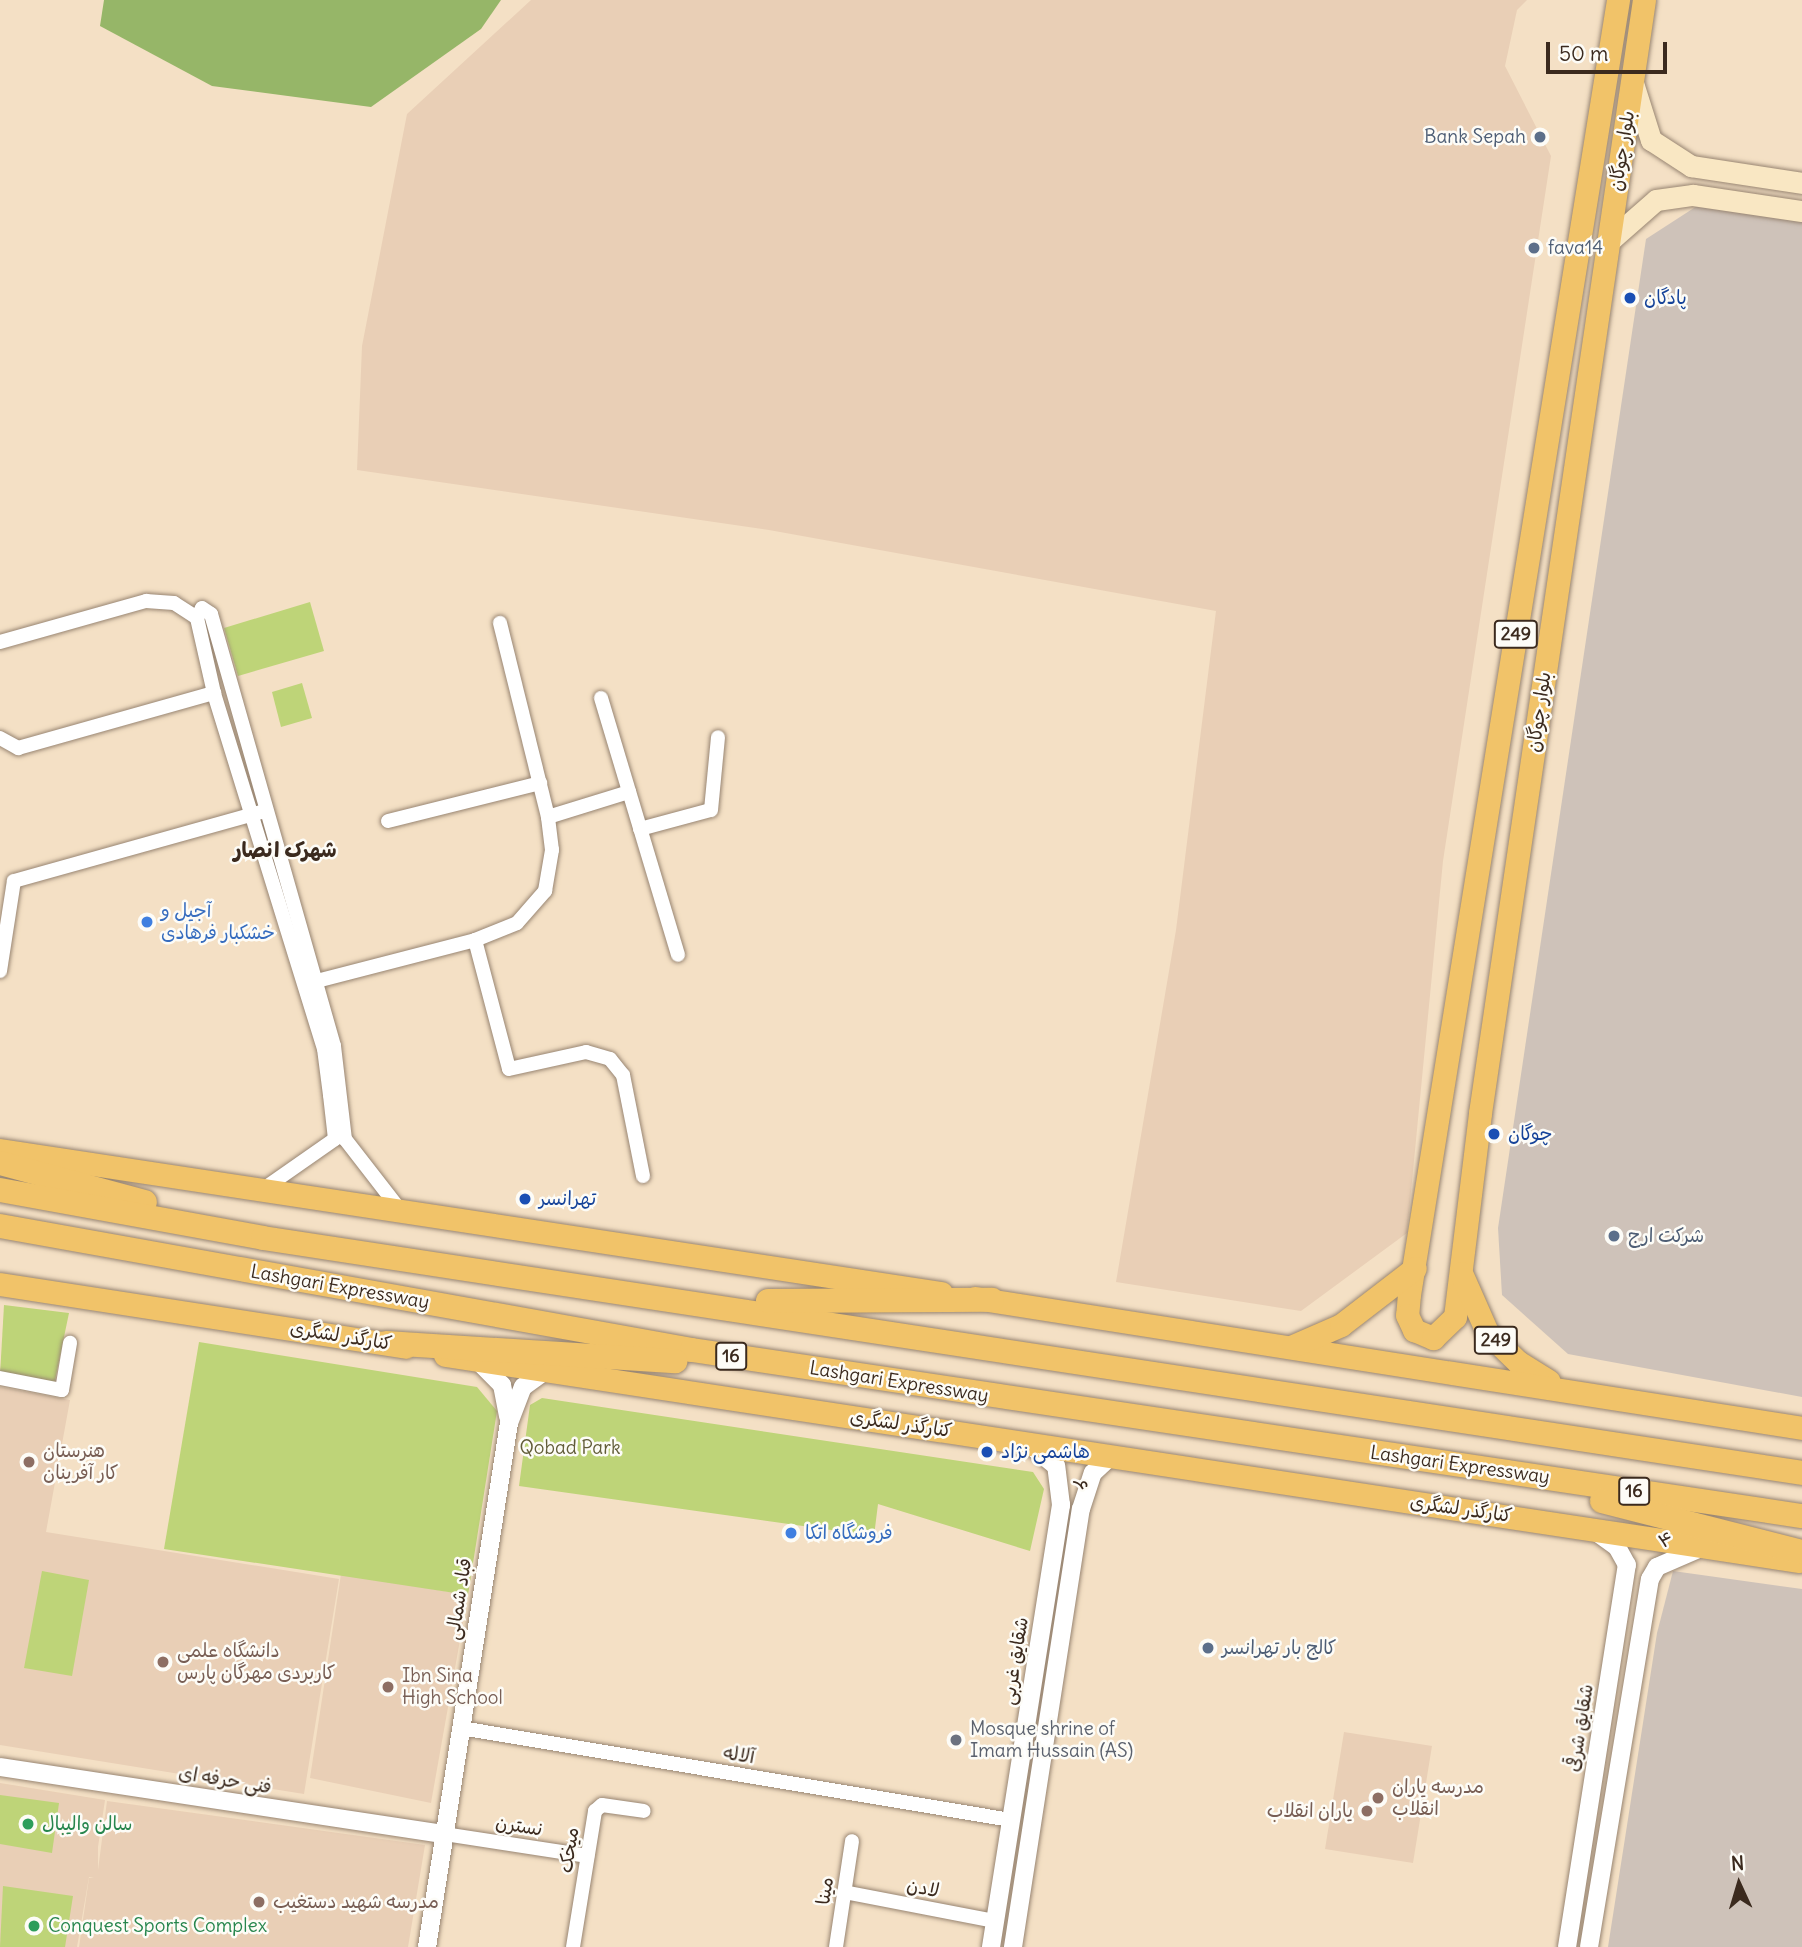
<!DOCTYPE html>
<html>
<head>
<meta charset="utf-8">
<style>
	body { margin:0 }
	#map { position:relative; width:1802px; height:1947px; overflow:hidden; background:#f4e0c5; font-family:Delius,"Playpen Sans Arabic",sans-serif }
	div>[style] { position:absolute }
	.built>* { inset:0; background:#e9cfb6 }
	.industrial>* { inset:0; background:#cec2b9 }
	.green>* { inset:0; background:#bed478 }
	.forest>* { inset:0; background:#96b668 }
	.roads { filter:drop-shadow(0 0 2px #988572) drop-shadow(0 0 2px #988572) }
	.minor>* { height:14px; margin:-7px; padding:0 7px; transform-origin:7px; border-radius:7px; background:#fff }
	.tertiary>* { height:18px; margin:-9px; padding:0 9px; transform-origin:9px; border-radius:9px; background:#fff }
	.secondary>* { height:21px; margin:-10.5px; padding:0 10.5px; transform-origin:10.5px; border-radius:10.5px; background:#f9e7c3 }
	.primary>* { height:23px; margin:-11.5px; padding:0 11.5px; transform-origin:11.5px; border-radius:11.5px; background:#f1c369 }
	.trunk>* { height:24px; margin:-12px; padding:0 12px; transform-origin:12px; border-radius:12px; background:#f1c369 }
	.dots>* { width:19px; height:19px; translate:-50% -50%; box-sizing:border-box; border:4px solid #fdfcf7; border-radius:50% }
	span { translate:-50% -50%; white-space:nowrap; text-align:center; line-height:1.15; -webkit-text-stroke:5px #fdfcf7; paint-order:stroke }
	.shield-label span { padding:2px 5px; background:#fdfcf7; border:2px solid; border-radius:5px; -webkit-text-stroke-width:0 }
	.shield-label { font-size:18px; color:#3b2a1e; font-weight:700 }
	.service-label { font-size:19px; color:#4e5e75 }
	.right { translate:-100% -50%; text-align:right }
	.left { translate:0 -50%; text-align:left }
	.street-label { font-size:19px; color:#3b2a1e }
	.transit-label { font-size:19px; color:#164399 }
	.shop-label { font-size:19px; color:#366cbe }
	.park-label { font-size:19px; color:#625d39 }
	.education-label { font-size:19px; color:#785e54 }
	.worship-label { font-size:19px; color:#5b616d }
	.leisure-label { font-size:19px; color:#27864d }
	.neighbourhood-label { font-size:21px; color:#3b2a1e; font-weight:700 }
	.north { position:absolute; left:1704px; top:1849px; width:70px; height:70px; -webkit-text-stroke:5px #fdfcf7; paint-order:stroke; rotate:356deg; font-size:19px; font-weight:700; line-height:28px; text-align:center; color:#3b2a1e }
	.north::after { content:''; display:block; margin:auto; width:24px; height:32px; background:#3b2a1e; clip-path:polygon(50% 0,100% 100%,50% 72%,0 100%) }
	.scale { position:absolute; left:1546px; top:42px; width:121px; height:32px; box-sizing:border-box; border:4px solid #3b2a1e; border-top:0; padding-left:9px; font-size:21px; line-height:24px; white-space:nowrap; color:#3b2a1e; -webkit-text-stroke:5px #fdfcf7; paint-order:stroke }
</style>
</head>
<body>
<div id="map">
	<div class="built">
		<div style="clip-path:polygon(531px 0,1527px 0,1517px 10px,1505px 66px,1551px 156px,1443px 861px,1407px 1233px,1301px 1311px,1116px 1282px,1176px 930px,1216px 611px,769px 530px,357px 470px,362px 346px,407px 114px)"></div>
		<div style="clip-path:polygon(0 1387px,70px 1400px,46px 1532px,339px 1579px,304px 1794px,0 1745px)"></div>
		<div style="clip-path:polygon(341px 1574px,468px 1595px,431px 1803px,310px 1778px)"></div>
		<div style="clip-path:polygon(1344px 1732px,1432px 1746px,1413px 1863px,1325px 1849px)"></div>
		<div style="clip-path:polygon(0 1783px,105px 1800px,98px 1847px,98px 1870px,107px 1801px,425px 1845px,408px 1947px,79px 1947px,89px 1878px,94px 1878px,89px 1877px,77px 1947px,0 1947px)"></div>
	</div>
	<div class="industrial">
		<div style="clip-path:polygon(1697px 206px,1802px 222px,1802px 1397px,1568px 1354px,1502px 1295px,1498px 1228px,1646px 239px)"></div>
		<div style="clip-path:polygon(1673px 1571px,1802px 1589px,1802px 1947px,1608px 1947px,1657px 1633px)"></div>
	</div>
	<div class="green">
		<div style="clip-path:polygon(310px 602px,324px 651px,238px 676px,224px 628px)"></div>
		<div style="clip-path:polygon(302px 683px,312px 718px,281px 727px,272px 692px)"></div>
		<div style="clip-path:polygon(4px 1305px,69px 1313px,54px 1385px,0 1375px)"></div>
		<div style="clip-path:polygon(199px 1342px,477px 1387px,497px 1411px,468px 1595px,164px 1549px)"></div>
		<div style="clip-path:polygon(542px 1398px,1033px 1472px,1044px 1489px,1030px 1551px,878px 1504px,874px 1536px,519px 1486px,530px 1405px)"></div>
		<div style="clip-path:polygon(42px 1571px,89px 1580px,72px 1676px,24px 1668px)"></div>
		<div style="clip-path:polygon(0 1795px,59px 1803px,52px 1853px,0 1844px)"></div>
		<div style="clip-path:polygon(3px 1886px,73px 1896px,65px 1947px,0 1947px)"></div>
	</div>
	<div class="forest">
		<div style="clip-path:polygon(104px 0,501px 0,481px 29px,371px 107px,212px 86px,100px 26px)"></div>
	</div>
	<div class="roads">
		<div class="minor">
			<div style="left:0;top:642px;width:152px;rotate:-15.7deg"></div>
			<div style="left:146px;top:601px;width:28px;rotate:4deg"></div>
			<div style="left:174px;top:603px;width:27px;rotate:33deg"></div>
			<div style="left:601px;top:698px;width:268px;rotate:73.3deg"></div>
			<div style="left:0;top:738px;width:21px;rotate:29deg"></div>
			<div style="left:18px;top:748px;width:204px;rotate:-15.7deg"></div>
			<div style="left:548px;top:817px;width:85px;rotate:-17.2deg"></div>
			<div style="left:388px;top:821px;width:157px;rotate:-14deg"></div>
			<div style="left:640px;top:829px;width:73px;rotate:-15deg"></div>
			<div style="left:711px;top:810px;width:73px;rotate:-84.5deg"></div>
			<div style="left:475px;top:940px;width:133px;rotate:75.2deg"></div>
			<div style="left:509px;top:1069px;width:79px;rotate:-12.4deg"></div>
			<div style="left:586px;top:1052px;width:25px;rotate:16deg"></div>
			<div style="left:610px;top:1059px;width:21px;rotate:51deg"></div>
			<div style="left:623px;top:1075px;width:103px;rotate:78.8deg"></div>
			<div style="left:0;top:971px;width:91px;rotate:-81.2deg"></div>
			<div style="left:14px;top:881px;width:256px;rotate:-15.6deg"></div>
			<div style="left:309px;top:983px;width:171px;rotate:-14.5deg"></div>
			<div style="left:475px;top:940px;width:45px;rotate:-22deg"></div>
			<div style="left:517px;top:923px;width:43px;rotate:-48.8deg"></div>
			<div style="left:545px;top:891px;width:42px;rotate:-80.3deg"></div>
			<div style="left:552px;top:850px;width:33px;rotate:-97deg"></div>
			<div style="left:548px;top:817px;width:200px;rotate:-103.9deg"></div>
			<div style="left:262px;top:1190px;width:89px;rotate:-34.9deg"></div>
			<div style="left:335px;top:1139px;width:44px;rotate:-96.5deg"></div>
			<div style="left:330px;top:1095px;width:46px;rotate:-97.4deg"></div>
			<div style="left:324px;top:1049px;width:373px;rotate:-107.2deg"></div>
			<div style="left:214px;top:693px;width:77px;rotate:-102.8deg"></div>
			<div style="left:197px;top:618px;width:11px;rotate:-63deg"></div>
			<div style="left:202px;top:608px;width:11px;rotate:34deg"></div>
			<div style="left:211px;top:614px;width:449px;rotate:74.1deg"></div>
			<div style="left:334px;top:1046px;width:94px;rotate:83.3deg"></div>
			<div style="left:345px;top:1139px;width:90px;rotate:52.2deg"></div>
			<div style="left:0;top:1378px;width:63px;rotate:11deg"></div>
			<div style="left:62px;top:1390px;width:48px;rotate:-80.3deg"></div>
			<div style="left:461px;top:1728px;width:558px;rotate:9.5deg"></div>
			<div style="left:444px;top:1834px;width:145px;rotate:8.7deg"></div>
			<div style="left:844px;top:1892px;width:154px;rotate:10.9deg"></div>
			<div style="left:573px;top:1947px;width:138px;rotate:-80.8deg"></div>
			<div style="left:595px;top:1811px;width:9px;rotate:-41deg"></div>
			<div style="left:602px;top:1805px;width:42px;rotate:8.1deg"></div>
			<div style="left:836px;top:1947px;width:107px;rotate:-81.4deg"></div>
		</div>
		<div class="tertiary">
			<div style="left:478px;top:1361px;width:34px;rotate:45deg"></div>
			<div style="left:502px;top:1385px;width:32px;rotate:79deg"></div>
			<div style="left:0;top:1767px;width:449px;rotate:8.6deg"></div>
			<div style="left:427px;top:1947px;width:530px;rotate:-81.11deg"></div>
			<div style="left:509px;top:1423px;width:39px;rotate:-69deg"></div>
			<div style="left:523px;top:1387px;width:26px;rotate:-36deg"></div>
			<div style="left:991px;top:1947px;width:448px;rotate:-81deg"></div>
			<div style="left:1061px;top:1505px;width:39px;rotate:-97deg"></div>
			<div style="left:1056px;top:1466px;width:35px;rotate:-141deg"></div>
			<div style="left:1013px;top:1947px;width:443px;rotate:-81.2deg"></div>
			<div style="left:1081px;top:1509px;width:38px;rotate:-72deg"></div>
			<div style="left:1093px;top:1473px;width:22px;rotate:-43deg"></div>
			<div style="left:1567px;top:1947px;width:387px;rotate:-81.1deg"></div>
			<div style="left:1627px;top:1565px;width:21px;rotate:-119deg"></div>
			<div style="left:1617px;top:1547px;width:27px;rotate:-144deg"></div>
			<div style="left:1589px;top:1947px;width:373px;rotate:-80.6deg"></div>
			<div style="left:1650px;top:1579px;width:14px;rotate:-60deg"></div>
			<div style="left:1657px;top:1567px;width:50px;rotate:-23.5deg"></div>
		</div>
		<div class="secondary">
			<div style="left:1633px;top:83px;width:60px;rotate:72.5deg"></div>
			<div style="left:1651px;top:140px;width:48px;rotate:33deg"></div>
			<div style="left:1691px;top:166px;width:112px;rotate:8.7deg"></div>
			<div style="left:1607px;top:243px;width:65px;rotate:-41.3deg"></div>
			<div style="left:1656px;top:200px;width:37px;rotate:-8deg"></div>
			<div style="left:1693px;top:195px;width:110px;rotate:8.4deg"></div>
		</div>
		<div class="primary">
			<div style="left:1618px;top:0;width:1311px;rotate:99.17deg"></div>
			<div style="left:1409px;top:1294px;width:21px;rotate:95deg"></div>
			<div style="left:1407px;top:1315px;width:17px;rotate:65deg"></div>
			<div style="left:1414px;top:1330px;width:21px;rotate:23deg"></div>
			<div style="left:1433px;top:1338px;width:30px;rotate:-44deg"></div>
			<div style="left:1455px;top:1317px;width:206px;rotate:-83deg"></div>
			<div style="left:1480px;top:1113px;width:1125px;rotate:-81.62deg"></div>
			<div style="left:0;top:1150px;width:952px;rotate:8.64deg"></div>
			<div style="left:1461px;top:1273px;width:64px;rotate:66.2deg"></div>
			<div style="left:1487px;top:1332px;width:43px;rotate:44.1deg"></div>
			<div style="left:1518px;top:1362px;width:36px;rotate:32deg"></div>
			<div style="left:0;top:1284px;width:410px;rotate:8.8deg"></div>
			<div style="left:975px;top:1298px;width:837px;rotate:8.93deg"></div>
			<div style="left:1293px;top:1346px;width:52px;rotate:-23.6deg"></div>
			<div style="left:1341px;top:1325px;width:93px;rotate:-37.6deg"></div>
			<div style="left:445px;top:1355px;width:1370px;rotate:8.65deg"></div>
		</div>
		<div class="trunk">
			<div style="left:0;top:1163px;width:150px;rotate:15.1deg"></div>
			<div style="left:0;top:1190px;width:267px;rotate:10.3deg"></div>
			<div style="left:263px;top:1238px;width:1557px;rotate:8.68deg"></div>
			<div style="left:0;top:1226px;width:703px;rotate:10.16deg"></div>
			<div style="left:692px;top:1350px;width:1122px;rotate:8.51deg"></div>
			<div style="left:768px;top:1301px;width:224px;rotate:-0.3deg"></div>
			<div style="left:386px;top:1343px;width:290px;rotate:3.6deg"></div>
			<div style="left:1602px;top:1501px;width:206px;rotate:14.3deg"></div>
		</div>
	</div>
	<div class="dots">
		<div style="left:1540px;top:137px;background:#5c6f8a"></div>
		<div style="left:1534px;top:248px;background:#5c6f8a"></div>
		<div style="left:1630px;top:298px;background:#1a4fb4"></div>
		<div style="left:147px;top:922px;background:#3f7fe0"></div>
		<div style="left:1494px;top:1134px;background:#1a4fb4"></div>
		<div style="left:525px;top:1199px;background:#1a4fb4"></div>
		<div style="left:1614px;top:1236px;background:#5c6f8a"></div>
		<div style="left:987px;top:1452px;background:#1a4fb4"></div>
		<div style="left:29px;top:1462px;background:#8d6e63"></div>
		<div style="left:791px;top:1533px;background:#3f7fe0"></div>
		<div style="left:1208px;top:1648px;background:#5c6f8a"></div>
		<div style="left:163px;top:1662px;background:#8d6e63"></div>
		<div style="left:388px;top:1687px;background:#8d6e63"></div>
		<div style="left:956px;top:1740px;background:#6b7280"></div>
		<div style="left:1378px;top:1798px;background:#8d6e63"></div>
		<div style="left:1367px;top:1811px;background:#8d6e63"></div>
		<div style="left:28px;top:1824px;background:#2e9e5b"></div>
		<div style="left:259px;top:1902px;background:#8d6e63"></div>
		<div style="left:34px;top:1926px;background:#2e9e5b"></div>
	</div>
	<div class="shield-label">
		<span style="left:1516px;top:634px">249</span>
		<span style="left:1496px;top:1340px">249</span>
		<span style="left:731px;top:1356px">16</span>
		<span style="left:1634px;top:1491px">16</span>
	</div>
	<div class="service-label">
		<span class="right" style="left:1526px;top:137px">Bank Sepah</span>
		<span class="left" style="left:1548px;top:248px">fava14</span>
		<span class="left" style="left:1628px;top:1236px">شرکت ارج</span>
		<span class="left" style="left:1222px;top:1648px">کالج بار تهرانسر</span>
	</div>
	<div class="street-label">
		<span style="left:1622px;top:151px;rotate:-81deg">بلوار چوگان</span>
		<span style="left:1539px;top:712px;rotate:-82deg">بلوار چوگان</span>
		<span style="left:340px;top:1287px;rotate:10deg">Lashgari Expressway</span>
		<span style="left:341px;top:1336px;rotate:9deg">کنارگذر لشگری</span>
		<span style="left:899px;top:1382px;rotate:9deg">Lashgari Expressway</span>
		<span style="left:901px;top:1424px;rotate:8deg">کنارگذر لشگری</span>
		<span style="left:1460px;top:1465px;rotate:8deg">Lashgari Expressway</span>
		<span style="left:1080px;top:1485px;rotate:81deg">۶</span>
		<span style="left:1461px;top:1509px;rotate:8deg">کنارگذر لشگری</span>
		<span style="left:1666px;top:1540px;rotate:-24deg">۴</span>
		<span style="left:459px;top:1599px;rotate:-81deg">قباد شمالی</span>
		<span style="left:1015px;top:1661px;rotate:-81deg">شقایق غربی</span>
		<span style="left:1580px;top:1728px;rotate:-81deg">شقایق شرقی</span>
		<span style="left:739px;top:1755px;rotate:9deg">آلاله</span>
		<span style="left:225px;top:1780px;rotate:9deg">فنی حرفه ای</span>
		<span style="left:519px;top:1826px;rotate:9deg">نسترن</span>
		<span style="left:569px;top:1850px;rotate:-81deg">میخک</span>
		<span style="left:923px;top:1888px;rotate:11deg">لادن</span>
		<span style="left:825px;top:1891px;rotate:-82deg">مینا</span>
	</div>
	<div class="transit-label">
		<span class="left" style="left:1644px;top:298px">پادگان</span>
		<span class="left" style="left:1508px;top:1134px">چوگان</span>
		<span class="left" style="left:539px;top:1199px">تهرانسر</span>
		<span class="left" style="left:1001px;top:1452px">هاشمی نژاد</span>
	</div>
	<div class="shop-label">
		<span class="left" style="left:161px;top:922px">آجیل و<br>خشکبار فرهادی</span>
		<span class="left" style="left:805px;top:1533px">فروشگاه اتکا</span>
	</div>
	<div class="park-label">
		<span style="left:570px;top:1448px">Qobad Park</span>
	</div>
	<div class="education-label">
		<span class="left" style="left:43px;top:1462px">هنرستان<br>کار آفرینان</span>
		<span class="left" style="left:177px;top:1662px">دانشگاه علمی<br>کاربردی مهرگان پارس</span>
		<span class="left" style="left:402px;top:1687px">Ibn Sina<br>High School</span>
		<span class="left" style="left:1392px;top:1798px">مدرسه یاران<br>انقلاب</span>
		<span class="right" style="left:1353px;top:1811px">یاران انقلاب</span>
		<span class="left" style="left:273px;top:1902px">مدرسه شهید دستغیب</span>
	</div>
	<div class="worship-label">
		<span class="left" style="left:970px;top:1740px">Mosque shrine of<br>Imam Hussain (AS)</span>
	</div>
	<div class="leisure-label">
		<span class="left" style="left:42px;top:1824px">سالن والیبال</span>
		<span class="left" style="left:48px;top:1926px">Conquest Sports Complex</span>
	</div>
	<div class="neighbourhood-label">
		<span style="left:285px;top:850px">شهرک انصار</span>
	</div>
	<div class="north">N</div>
	<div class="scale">50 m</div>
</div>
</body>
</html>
